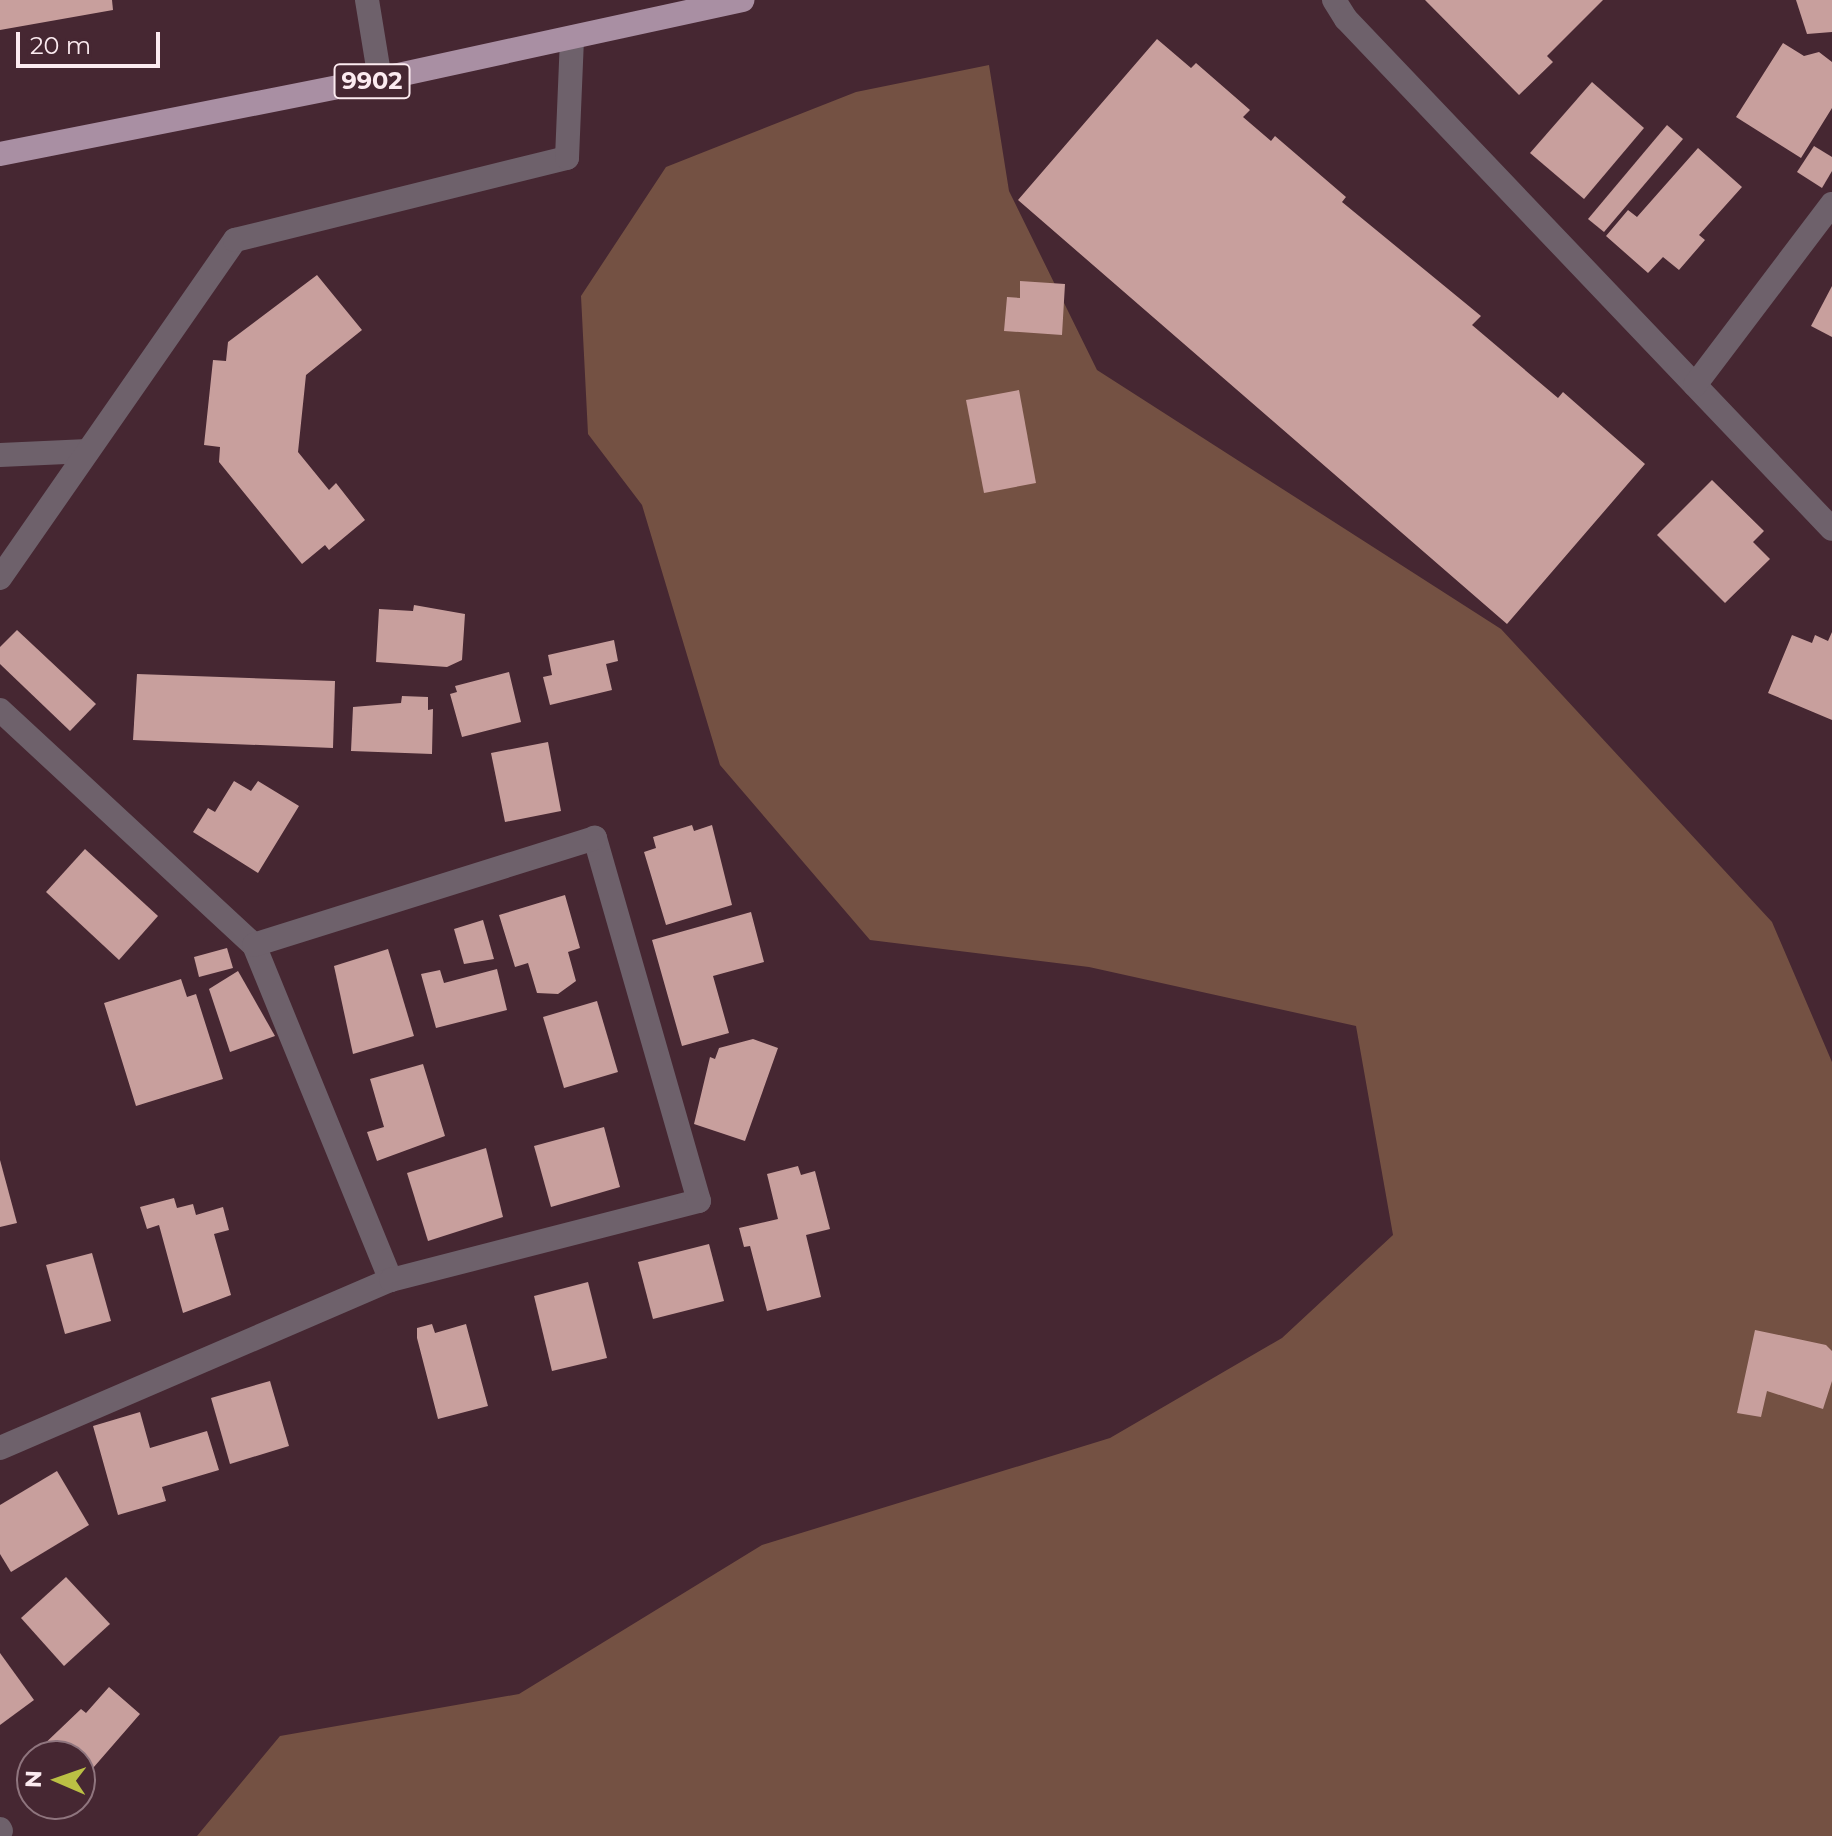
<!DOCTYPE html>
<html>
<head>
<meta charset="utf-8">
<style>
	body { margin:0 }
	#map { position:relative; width:1832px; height:1836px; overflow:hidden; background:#462732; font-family:Montserrat,sans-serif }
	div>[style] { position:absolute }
	.forest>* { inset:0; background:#745143 }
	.building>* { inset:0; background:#c89f9d }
	.lane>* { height:24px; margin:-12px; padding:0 12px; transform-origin:12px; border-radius:12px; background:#6e616b }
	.street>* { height:24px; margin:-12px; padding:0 12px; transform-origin:12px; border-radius:12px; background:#6e616b }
	.primary>* { height:24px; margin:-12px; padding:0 12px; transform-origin:12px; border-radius:12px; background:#a98fa3 }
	span { translate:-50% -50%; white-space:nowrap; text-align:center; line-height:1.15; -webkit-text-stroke:8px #462732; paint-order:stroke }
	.shield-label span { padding:2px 6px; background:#462732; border:2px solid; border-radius:6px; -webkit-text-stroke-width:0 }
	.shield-label { font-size:24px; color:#fcebf0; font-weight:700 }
	.north { position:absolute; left:16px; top:1740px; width:80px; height:80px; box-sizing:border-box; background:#462732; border:2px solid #8f757e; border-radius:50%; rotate:272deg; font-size:22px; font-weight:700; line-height:32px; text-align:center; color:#fcebf0 }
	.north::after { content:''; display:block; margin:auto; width:28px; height:36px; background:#bbc044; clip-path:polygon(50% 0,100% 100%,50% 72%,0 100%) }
	.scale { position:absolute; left:16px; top:32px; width:144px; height:36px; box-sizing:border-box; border:4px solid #fcebf0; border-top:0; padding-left:10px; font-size:24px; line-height:28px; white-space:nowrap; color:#fcebf0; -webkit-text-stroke:6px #462732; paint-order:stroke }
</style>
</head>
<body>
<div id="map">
	<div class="forest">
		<div style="clip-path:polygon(989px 65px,1009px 191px,1097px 370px,1501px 629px,1772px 922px,1832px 1062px,1832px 1836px,197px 1836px,280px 1736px,519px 1694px,762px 1545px,1110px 1438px,1282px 1338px,1393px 1235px,1356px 1026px,1089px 967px,870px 940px,720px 765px,642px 505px,588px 434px,581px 296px,666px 167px,856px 92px)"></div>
	</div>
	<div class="building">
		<div style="clip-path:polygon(0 0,112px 0,113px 10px,0 30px)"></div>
		<div style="clip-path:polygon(1425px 0,1603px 0,1547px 56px,1553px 62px,1519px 95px)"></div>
		<div style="clip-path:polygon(1796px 0,1832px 0,1832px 32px,1807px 34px)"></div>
		<div style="clip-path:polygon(1157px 39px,1191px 68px,1196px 63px,1250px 110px,1243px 117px,1271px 141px,1275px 136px,1346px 197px,1342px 202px,1481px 316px,1472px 325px,1558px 398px,1563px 392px,1645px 464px,1507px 624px,1018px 200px)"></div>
		<div style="clip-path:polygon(1783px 43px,1804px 56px,1819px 52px,1832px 62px,1832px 108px,1801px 158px,1736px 117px)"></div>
		<div style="clip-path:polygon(1592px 82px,1644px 128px,1584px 199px,1530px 153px)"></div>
		<div style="clip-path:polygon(1667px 125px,1683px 139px,1604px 232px,1588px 219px)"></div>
		<div style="clip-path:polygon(1814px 146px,1832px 157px,1832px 171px,1822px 188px,1797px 172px)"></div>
		<div style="clip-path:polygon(1698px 148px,1742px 187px,1699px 235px,1705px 240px,1679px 270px,1663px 257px,1648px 273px,1606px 236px,1628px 210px,1637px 217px)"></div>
		<div style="clip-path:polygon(317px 275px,362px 330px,306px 375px,298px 452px,329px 490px,336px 483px,365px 520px,329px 550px,325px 545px,302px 564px,219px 462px,220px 447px,204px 445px,213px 360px,226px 361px,228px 342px)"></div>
		<div style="clip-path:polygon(1020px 281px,1065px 284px,1062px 335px,1004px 331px,1007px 297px,1020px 298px)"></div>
		<div style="clip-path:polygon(1832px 286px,1832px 337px,1811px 326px)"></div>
		<div style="clip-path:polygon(1019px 390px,1036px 483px,984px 493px,966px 400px)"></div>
		<div style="clip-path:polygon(1712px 480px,1764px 531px,1753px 542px,1770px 559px,1725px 603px,1657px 535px)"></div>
		<div style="clip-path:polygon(414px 605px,465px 614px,462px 660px,447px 667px,376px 662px,379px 609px,413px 611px)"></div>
		<div style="clip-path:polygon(17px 630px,96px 704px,70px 731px,0 664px,0 647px)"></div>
		<div style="clip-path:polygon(1832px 632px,1832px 720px,1768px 693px,1792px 635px,1812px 643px,1815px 635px,1828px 641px)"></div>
		<div style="clip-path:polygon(614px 640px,618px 661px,606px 664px,612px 690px,550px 705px,543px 677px,552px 675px,548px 655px)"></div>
		<div style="clip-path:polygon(509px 672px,521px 722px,462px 737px,450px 694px,457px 692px,455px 686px)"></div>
		<div style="clip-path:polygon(137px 674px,335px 681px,333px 748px,133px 740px)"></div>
		<div style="clip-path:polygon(402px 696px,428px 697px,428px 710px,433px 709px,432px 754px,351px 751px,353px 707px,401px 703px)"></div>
		<div style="clip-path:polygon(548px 742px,561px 811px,505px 822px,491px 753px)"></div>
		<div style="clip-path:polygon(234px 781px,251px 791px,258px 781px,299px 806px,258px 873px,193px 832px,208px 808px,215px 812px)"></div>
		<div style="clip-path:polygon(692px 825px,694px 831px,712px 825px,732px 905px,666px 925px,644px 852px,656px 848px,653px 837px)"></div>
		<div style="clip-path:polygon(85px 849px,158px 916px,119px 960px,46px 892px)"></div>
		<div style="clip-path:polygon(565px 895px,580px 948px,568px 952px,576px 981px,558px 994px,537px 993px,528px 963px,515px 967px,499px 915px)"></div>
		<div style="clip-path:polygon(751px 912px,764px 962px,713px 976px,729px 1033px,682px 1046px,652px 940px)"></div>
		<div style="clip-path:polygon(483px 920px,494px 959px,464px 964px,454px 929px)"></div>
		<div style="clip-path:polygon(227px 948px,233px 968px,199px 977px,194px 957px)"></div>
		<div style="clip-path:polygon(388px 949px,414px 1036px,353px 1054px,334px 966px)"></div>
		<div style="clip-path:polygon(497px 969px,507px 1010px,436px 1028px,421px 974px,440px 970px,444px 983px)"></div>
		<div style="clip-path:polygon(238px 971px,275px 1036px,230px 1052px,209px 989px)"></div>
		<div style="clip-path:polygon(181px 979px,187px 997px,196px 994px,223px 1079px,136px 1106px,104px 1003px)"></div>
		<div style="clip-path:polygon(597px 1001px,618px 1072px,564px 1088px,543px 1017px)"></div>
		<div style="clip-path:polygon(753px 1039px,778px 1048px,745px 1141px,694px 1124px,710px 1057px,715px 1059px,719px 1048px)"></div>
		<div style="clip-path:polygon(423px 1064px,445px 1136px,377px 1161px,367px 1132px,384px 1127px,370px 1079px)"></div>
		<div style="clip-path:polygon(604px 1127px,620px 1187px,551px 1207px,534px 1146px)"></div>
		<div style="clip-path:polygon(486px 1148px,503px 1217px,428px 1241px,407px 1173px)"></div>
		<div style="clip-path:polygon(0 1160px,17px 1223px,0 1227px)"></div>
		<div style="clip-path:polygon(798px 1166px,801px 1175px,815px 1171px,830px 1229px,806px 1235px,821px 1297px,767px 1311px,750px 1246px,744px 1247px,739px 1228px,778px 1219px,767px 1174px)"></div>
		<div style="clip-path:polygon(174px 1198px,177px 1208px,193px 1204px,196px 1215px,223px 1207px,229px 1230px,214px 1234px,231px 1295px,183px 1313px,159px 1225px,147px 1229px,140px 1207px)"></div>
		<div style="clip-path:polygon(709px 1244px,724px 1301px,653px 1319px,638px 1262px)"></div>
		<div style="clip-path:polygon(92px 1253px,111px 1321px,65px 1334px,46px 1265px)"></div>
		<div style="clip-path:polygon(588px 1282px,607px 1358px,552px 1371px,534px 1296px)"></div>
		<div style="clip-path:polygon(432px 1324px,435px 1333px,466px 1324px,488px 1406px,438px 1419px,417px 1338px,417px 1328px)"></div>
		<div style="clip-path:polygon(1755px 1330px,1826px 1345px,1832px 1351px,1832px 1381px,1823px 1409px,1767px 1391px,1761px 1417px,1737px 1413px)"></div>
		<div style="clip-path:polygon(270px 1381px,289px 1446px,230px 1464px,211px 1398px)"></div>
		<div style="clip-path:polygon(140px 1412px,150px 1448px,207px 1431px,219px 1470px,162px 1487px,166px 1501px,118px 1515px,93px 1426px)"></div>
		<div style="clip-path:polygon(57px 1471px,89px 1525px,11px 1572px,0 1554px,0 1505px)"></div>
		<div style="clip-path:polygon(66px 1577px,110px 1624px,64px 1666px,21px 1618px)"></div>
		<div style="clip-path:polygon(0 1653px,34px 1700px,0 1725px)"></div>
		<div style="clip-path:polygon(109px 1687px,140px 1714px,80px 1783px,80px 1756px,42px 1756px,37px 1751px,81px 1709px,86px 1713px)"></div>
	</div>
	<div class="lane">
		<div style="left:0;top:455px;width:88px;rotate:-2.6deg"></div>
	</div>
	<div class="street">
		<div style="left:367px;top:0;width:80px;rotate:80.7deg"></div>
		<div style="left:1334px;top:0;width:22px;rotate:58deg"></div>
		<div style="left:1346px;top:19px;width:704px;rotate:46.38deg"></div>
		<div style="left:1695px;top:385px;width:227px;rotate:-52.9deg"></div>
		<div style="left:0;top:578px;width:412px;rotate:-55.2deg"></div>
		<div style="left:235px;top:240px;width:342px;rotate:-13.9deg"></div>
		<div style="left:567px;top:158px;width:120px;rotate:-87.6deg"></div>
		<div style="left:0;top:710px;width:346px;rotate:42.8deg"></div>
		<div style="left:254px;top:945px;width:362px;rotate:67.8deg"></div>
		<div style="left:0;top:1448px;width:426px;rotate:-23.3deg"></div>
		<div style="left:391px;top:1280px;width:318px;rotate:-14.4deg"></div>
		<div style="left:699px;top:1201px;width:378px;rotate:-106deg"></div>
		<div style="left:595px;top:838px;width:357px;rotate:162.6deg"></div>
		<div style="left:0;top:1829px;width:2px;rotate:63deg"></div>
	</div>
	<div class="primary">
		<div style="left:0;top:154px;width:387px;rotate:-11.2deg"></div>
		<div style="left:380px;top:79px;width:371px;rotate:-12.3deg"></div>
	</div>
	<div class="shield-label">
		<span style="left:372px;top:81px">9902</span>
	</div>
	<div class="north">N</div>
	<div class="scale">20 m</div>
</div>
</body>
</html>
